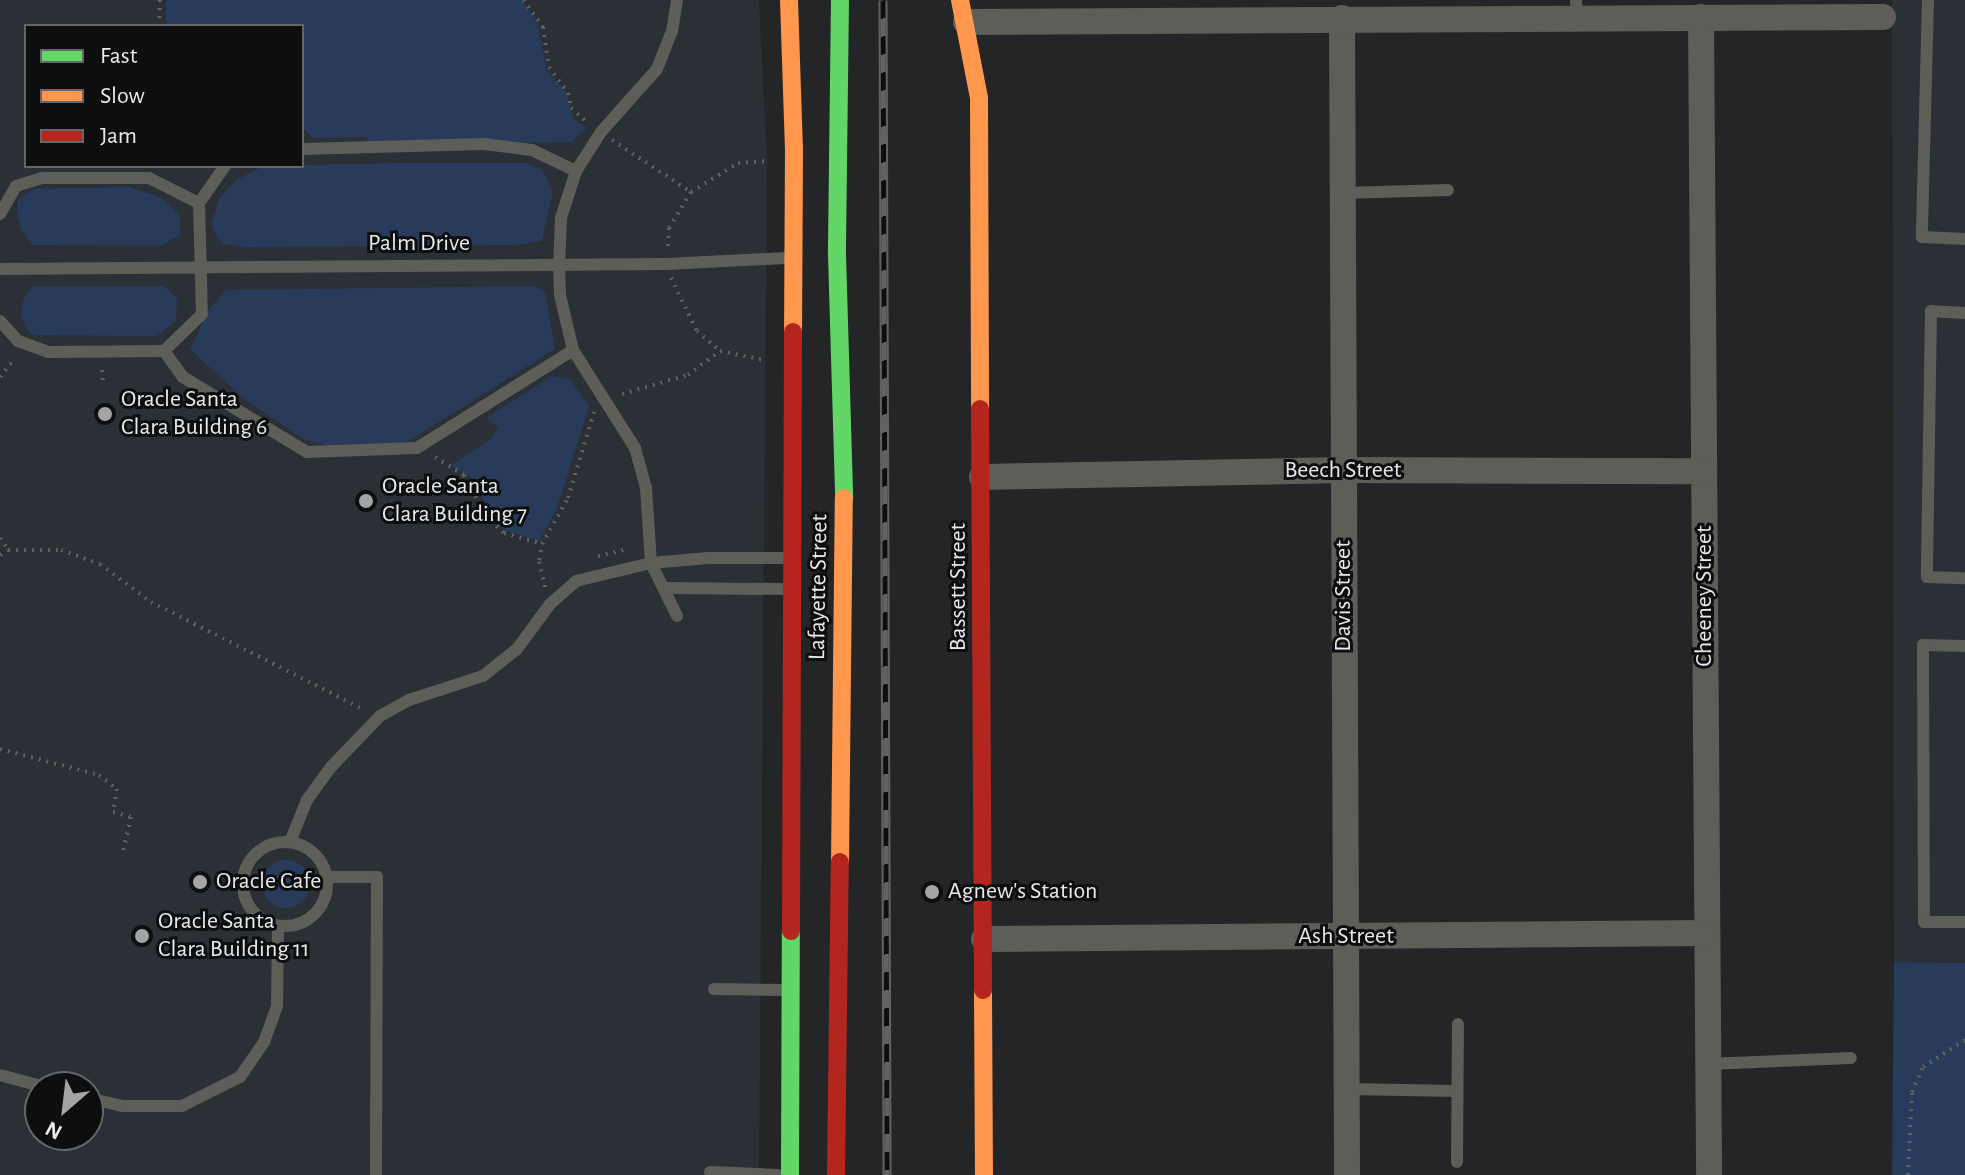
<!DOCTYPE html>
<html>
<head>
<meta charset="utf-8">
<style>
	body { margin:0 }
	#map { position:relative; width:1965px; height:1175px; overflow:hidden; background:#242527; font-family:"Alegreya Sans",sans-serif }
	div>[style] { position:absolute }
	.built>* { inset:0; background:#2b2f36 }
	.green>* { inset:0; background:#293b5a }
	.round { border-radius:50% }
	.path>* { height:4px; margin-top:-2px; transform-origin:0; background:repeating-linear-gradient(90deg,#5f605d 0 2px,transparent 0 8px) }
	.lane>* { height:12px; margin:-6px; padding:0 6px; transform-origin:6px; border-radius:6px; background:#5c5e57 }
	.lane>.ring { margin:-6px; padding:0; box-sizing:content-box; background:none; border:12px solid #5c5e57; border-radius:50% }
	.street>* { height:26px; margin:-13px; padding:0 13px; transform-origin:13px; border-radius:13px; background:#5c5e57 }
	.fast>* { height:18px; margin:-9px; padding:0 9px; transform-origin:9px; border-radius:9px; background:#63d668 }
	.slow>* { height:18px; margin:-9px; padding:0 9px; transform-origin:9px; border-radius:9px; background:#ff974d }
	.jam>* { height:18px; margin:-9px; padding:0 9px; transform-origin:9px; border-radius:9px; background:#b3261e }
	.rail>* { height:9px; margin-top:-4.5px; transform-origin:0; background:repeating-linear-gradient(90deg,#0d0e0f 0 18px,#616360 0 36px); box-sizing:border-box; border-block:2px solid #616360 }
	.dots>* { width:22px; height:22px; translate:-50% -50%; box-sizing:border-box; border:4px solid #0d0e0f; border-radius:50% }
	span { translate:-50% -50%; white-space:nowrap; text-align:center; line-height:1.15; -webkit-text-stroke:6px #0d0e0f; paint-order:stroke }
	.street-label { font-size:24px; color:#e7e9eb }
	.poi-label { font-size:24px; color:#e7e9eb }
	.left { translate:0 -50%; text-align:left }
	.legend { position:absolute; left:24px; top:24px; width:280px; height:144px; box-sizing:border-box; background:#0d0e0f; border:2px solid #646667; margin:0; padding:10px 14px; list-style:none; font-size:24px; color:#e7e9eb }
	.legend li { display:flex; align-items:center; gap:16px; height:40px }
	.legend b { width:40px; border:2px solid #646667 }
	.north { position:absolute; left:24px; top:1071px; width:80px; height:80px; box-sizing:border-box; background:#0d0e0f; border:2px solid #646667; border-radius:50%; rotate:208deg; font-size:22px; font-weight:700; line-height:32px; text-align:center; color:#e7e9eb }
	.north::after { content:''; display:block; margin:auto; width:28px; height:36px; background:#a3a4a6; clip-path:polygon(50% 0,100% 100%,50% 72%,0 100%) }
</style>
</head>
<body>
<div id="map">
	<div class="built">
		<div style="clip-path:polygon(evenodd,0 0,759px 0,767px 159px,759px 1175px,0 1175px,0 0,26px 26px,302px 26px,302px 166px,26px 166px,26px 26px,0 0,40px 1087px,88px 1087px,88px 1135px,40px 1135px,40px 1087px)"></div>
		<div style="clip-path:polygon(1892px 0,1965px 0,1965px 963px,1894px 962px)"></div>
	</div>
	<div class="green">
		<div style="clip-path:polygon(166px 0,521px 0,537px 20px,547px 70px,567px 94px,573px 118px,587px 128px,572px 142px,368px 144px,367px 137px,312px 138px,302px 127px,302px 26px,166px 26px)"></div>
		<div style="clip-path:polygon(393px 163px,527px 163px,542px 170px,553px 191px,542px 241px,517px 245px,243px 247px,223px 244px,215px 234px,212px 223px,219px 199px,236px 180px,263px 166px)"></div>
		<div style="clip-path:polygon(128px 187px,161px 197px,180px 215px,180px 235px,161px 246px,33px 245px,22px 232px,17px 216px,18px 200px,33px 189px)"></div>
		<div style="clip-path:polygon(34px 286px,164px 286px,177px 298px,176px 321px,157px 336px,34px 335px,26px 329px,21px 316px,23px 299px)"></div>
		<div style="clip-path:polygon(535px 286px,545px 292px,555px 349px,404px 444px,327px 445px,305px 440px,243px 398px,190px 349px,209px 309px,226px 290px)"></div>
		<div style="clip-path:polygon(552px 376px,570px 379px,589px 406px,557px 509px,540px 540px,537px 541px,505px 530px,492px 519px,473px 479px,451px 465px,492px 438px,498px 428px,486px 418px)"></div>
		<div class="round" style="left:262px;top:860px;width:48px;height:48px"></div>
		<div style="clip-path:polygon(1894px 962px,1965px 963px,1965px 1175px,1892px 1175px)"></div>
	</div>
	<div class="path">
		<div style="left:523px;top:0;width:34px;rotate:53deg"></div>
		<div style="left:543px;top:27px;width:40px;rotate:81.5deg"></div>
		<div style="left:549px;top:67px;width:32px;rotate:54deg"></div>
		<div style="left:568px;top:93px;width:15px;rotate:79deg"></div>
		<div style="left:571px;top:108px;width:24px;rotate:42deg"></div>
		<div style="left:159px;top:26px;width:26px;rotate:-88deg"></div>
		<div style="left:612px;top:140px;width:95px;rotate:33.4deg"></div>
		<div style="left:668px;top:246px;width:18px;rotate:-87deg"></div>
		<div style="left:669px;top:228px;width:42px;rotate:-58.6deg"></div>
		<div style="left:691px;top:192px;width:55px;rotate:-31.7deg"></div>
		<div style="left:738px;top:163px;width:28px;rotate:-4deg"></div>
		<div style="left:671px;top:278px;width:59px;rotate:63.9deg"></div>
		<div style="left:697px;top:331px;width:30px;rotate:41deg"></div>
		<div style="left:720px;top:351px;width:45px;rotate:11.6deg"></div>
		<div style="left:102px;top:370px;width:16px;rotate:86deg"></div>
		<div style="left:0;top:377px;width:23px;rotate:-52deg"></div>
		<div style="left:622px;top:394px;width:69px;rotate:-16.1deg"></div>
		<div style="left:688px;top:375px;width:40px;rotate:-37deg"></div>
		<div style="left:435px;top:457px;width:34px;rotate:32deg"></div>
		<div style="left:464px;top:475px;width:45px;rotate:62.3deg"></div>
		<div style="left:485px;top:515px;width:26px;rotate:43deg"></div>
		<div style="left:504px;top:533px;width:40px;rotate:16deg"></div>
		<div style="left:0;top:538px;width:14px;rotate:56deg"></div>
		<div style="left:0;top:555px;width:9px;rotate:-32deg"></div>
		<div style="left:8px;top:550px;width:53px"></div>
		<div style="left:61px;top:550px;width:41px;rotate:19.7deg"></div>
		<div style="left:100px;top:564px;width:64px;rotate:36.7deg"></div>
		<div style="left:151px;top:602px;width:237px;rotate:26.8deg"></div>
		<div style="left:598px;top:556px;width:31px;rotate:-13deg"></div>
		<div style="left:545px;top:587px;width:28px;rotate:-103deg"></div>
		<div style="left:539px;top:560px;width:16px;rotate:-79deg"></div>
		<div style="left:542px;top:544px;width:53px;rotate:-60.5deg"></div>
		<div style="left:568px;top:498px;width:90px;rotate:-73.2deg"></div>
		<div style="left:0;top:749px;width:102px;rotate:14.7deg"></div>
		<div style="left:99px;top:775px;width:23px;rotate:38deg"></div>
		<div style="left:117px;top:789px;width:23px;rotate:100deg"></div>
		<div style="left:113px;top:812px;width:19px;rotate:16deg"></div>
		<div style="left:131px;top:817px;width:40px;rotate:103deg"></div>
		<div style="left:1908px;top:1175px;width:83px;rotate:-87.2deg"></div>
		<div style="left:1912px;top:1092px;width:27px;rotate:-66deg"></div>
		<div style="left:1923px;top:1067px;width:50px;rotate:-32.7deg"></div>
	</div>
	<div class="lane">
		<div style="left:677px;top:0;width:31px;rotate:99deg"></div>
		<div style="left:672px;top:31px;width:41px;rotate:111.5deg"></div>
		<div style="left:657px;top:69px;width:84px;rotate:131.6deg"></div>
		<div style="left:601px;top:132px;width:46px;rotate:122.7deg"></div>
		<div style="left:576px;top:171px;width:49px;rotate:107.7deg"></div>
		<div style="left:561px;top:218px;width:47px;rotate:92.4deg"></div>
		<div style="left:559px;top:265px;width:30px;rotate:88deg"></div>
		<div style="left:560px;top:295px;width:57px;rotate:76.7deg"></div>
		<div style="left:573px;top:350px;width:116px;rotate:57.7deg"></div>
		<div style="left:635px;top:448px;width:41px;rotate:74.6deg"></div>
		<div style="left:646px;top:488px;width:75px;rotate:86.2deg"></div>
		<div style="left:651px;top:563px;width:59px;rotate:63.9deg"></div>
		<div style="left:1576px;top:0;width:17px;rotate:87deg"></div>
		<div style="left:1928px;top:0;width:237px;rotate:91.5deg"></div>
		<div style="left:1922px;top:237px;width:43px;rotate:2.7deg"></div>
		<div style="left:302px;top:149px;width:182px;rotate:-1.6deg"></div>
		<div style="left:484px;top:144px;width:48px;rotate:7.1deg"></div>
		<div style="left:532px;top:150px;width:49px;rotate:25.5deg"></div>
		<div style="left:1343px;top:193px;width:105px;rotate:-1.6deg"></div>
		<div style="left:199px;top:203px;width:45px;rotate:-54.9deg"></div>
		<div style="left:0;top:214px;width:32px;rotate:-60deg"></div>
		<div style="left:16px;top:186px;width:28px;rotate:-17deg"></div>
		<div style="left:43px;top:178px;width:106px"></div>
		<div style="left:149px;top:178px;width:56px;rotate:26.6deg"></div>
		<div style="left:199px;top:203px;width:111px;rotate:88.5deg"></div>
		<div style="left:202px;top:314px;width:53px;rotate:135.8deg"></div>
		<div style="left:0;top:269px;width:666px;rotate:-0.43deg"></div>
		<div style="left:666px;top:264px;width:120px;rotate:-2.9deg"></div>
		<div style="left:1965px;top:313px;width:34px;rotate:-177deg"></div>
		<div style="left:1931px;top:311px;width:266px;rotate:90.9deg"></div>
		<div style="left:1927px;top:577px;width:38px;rotate:2deg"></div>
		<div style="left:0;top:321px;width:27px;rotate:48deg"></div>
		<div style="left:18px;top:341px;width:32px;rotate:20deg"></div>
		<div style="left:48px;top:352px;width:116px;rotate:-0.5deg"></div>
		<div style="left:164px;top:351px;width:32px;rotate:54deg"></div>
		<div style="left:183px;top:377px;width:145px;rotate:31.2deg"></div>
		<div style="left:307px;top:452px;width:110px;rotate:-2.1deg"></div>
		<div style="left:417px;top:448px;width:184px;rotate:-32.1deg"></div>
		<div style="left:663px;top:588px;width:125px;rotate:0.5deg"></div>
		<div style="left:1965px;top:646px;width:42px;rotate:-178.6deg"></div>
		<div style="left:1923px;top:645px;width:277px;rotate:89.8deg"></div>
		<div style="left:1924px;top:922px;width:41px"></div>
		<div class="ring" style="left:243px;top:842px;width:72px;height:72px"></div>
		<div style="left:290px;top:842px;width:45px;rotate:-68deg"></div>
		<div style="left:307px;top:800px;width:41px;rotate:-54deg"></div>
		<div style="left:331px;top:767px;width:71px;rotate:-46.1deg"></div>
		<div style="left:380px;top:716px;width:33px;rotate:-29deg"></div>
		<div style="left:409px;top:700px;width:78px;rotate:-18deg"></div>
		<div style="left:483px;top:676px;width:43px;rotate:-38.5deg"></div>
		<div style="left:517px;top:649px;width:56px;rotate:-53.7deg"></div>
		<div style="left:550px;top:604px;width:35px;rotate:-41deg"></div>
		<div style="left:576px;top:581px;width:77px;rotate:-13.5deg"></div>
		<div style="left:651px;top:563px;width:57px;rotate:-5deg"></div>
		<div style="left:708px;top:558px;width:79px"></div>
		<div style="left:327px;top:877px;width:50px"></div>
		<div style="left:377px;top:877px;width:298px;rotate:90.2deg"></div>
		<div style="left:714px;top:989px;width:70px;rotate:0.8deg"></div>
		<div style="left:1708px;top:1064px;width:143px;rotate:-2.4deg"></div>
		<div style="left:0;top:1075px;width:47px;rotate:14.9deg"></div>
		<div style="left:1347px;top:1089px;width:110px;rotate:1deg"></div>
		<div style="left:88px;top:1098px;width:35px;rotate:13deg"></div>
		<div style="left:122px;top:1106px;width:60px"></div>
		<div style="left:182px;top:1106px;width:65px;rotate:-26.6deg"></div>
		<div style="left:240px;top:1077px;width:42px;rotate:-55.6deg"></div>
		<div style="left:264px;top:1042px;width:38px;rotate:-70deg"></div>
		<div style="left:277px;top:1006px;width:80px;rotate:-89.3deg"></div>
		<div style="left:1457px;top:1162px;width:138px;rotate:-89.6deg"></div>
		<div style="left:710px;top:1172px;width:68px;rotate:2.5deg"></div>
	</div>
	<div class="street">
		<div style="left:1701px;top:17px;width:1158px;rotate:89.6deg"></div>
		<div style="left:1342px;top:18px;width:1157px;rotate:89.75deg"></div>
		<div style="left:966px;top:22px;width:917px;rotate:-0.31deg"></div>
		<div style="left:982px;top:477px;width:362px;rotate:-1.1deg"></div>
		<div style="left:1344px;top:470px;width:360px;rotate:0.2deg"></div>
		<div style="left:984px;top:939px;width:723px;rotate:-0.48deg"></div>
	</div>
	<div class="fast">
		<div style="left:840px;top:0;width:255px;rotate:90.7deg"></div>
		<div style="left:837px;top:255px;width:243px;rotate:88.3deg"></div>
		<div style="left:790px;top:1175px;width:244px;rotate:-89.8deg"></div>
	</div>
	<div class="slow">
		<div style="left:789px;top:0;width:148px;rotate:88.1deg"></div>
		<div style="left:794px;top:148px;width:184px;rotate:90.3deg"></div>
		<div style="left:960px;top:0;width:100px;rotate:79deg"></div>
		<div style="left:979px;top:98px;width:311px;rotate:89.8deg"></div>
		<div style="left:840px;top:862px;width:364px;rotate:-89.4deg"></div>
		<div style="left:983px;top:990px;width:185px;rotate:89.7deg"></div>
	</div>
	<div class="jam">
		<div style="left:980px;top:409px;width:581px;rotate:89.7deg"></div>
		<div style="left:791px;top:931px;width:599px;rotate:-89.81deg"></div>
		<div style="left:836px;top:1175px;width:313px;rotate:-89.3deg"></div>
	</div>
	<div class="rail">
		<div style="left:883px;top:0;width:1175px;rotate:89.8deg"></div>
	</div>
	<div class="dots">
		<div style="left:105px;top:414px;background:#a3a4a6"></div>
		<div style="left:366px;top:501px;background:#a3a4a6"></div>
		<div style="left:200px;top:882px;background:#a3a4a6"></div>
		<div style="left:932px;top:892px;background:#a3a4a6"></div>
		<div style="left:142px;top:936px;background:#a3a4a6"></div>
	</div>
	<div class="street-label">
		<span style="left:419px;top:244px">Palm Drive</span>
		<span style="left:1343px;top:471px">Beech Street</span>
		<span style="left:819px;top:587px;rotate:-89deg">Lafayette Street</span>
		<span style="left:959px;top:587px;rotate:-90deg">Bassett Street</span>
		<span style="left:1344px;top:596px;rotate:-90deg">Davis Street</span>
		<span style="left:1705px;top:596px;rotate:-90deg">Cheeney Street</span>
		<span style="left:1346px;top:937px">Ash Street</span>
	</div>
	<div class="poi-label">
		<span class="left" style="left:121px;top:414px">Oracle Santa<br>Clara Building 6</span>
		<span class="left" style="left:382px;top:501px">Oracle Santa<br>Clara Building 7</span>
		<span class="left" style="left:216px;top:882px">Oracle Cafe</span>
		<span class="left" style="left:948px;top:892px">Agnew's Station</span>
		<span class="left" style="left:158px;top:936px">Oracle Santa<br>Clara Building 11</span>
	</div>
	<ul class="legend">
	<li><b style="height:10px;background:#63d668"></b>Fast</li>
	<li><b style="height:10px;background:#ff974d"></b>Slow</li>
	<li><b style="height:10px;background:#b3261e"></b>Jam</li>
	</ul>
	<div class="north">N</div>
</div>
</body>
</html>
